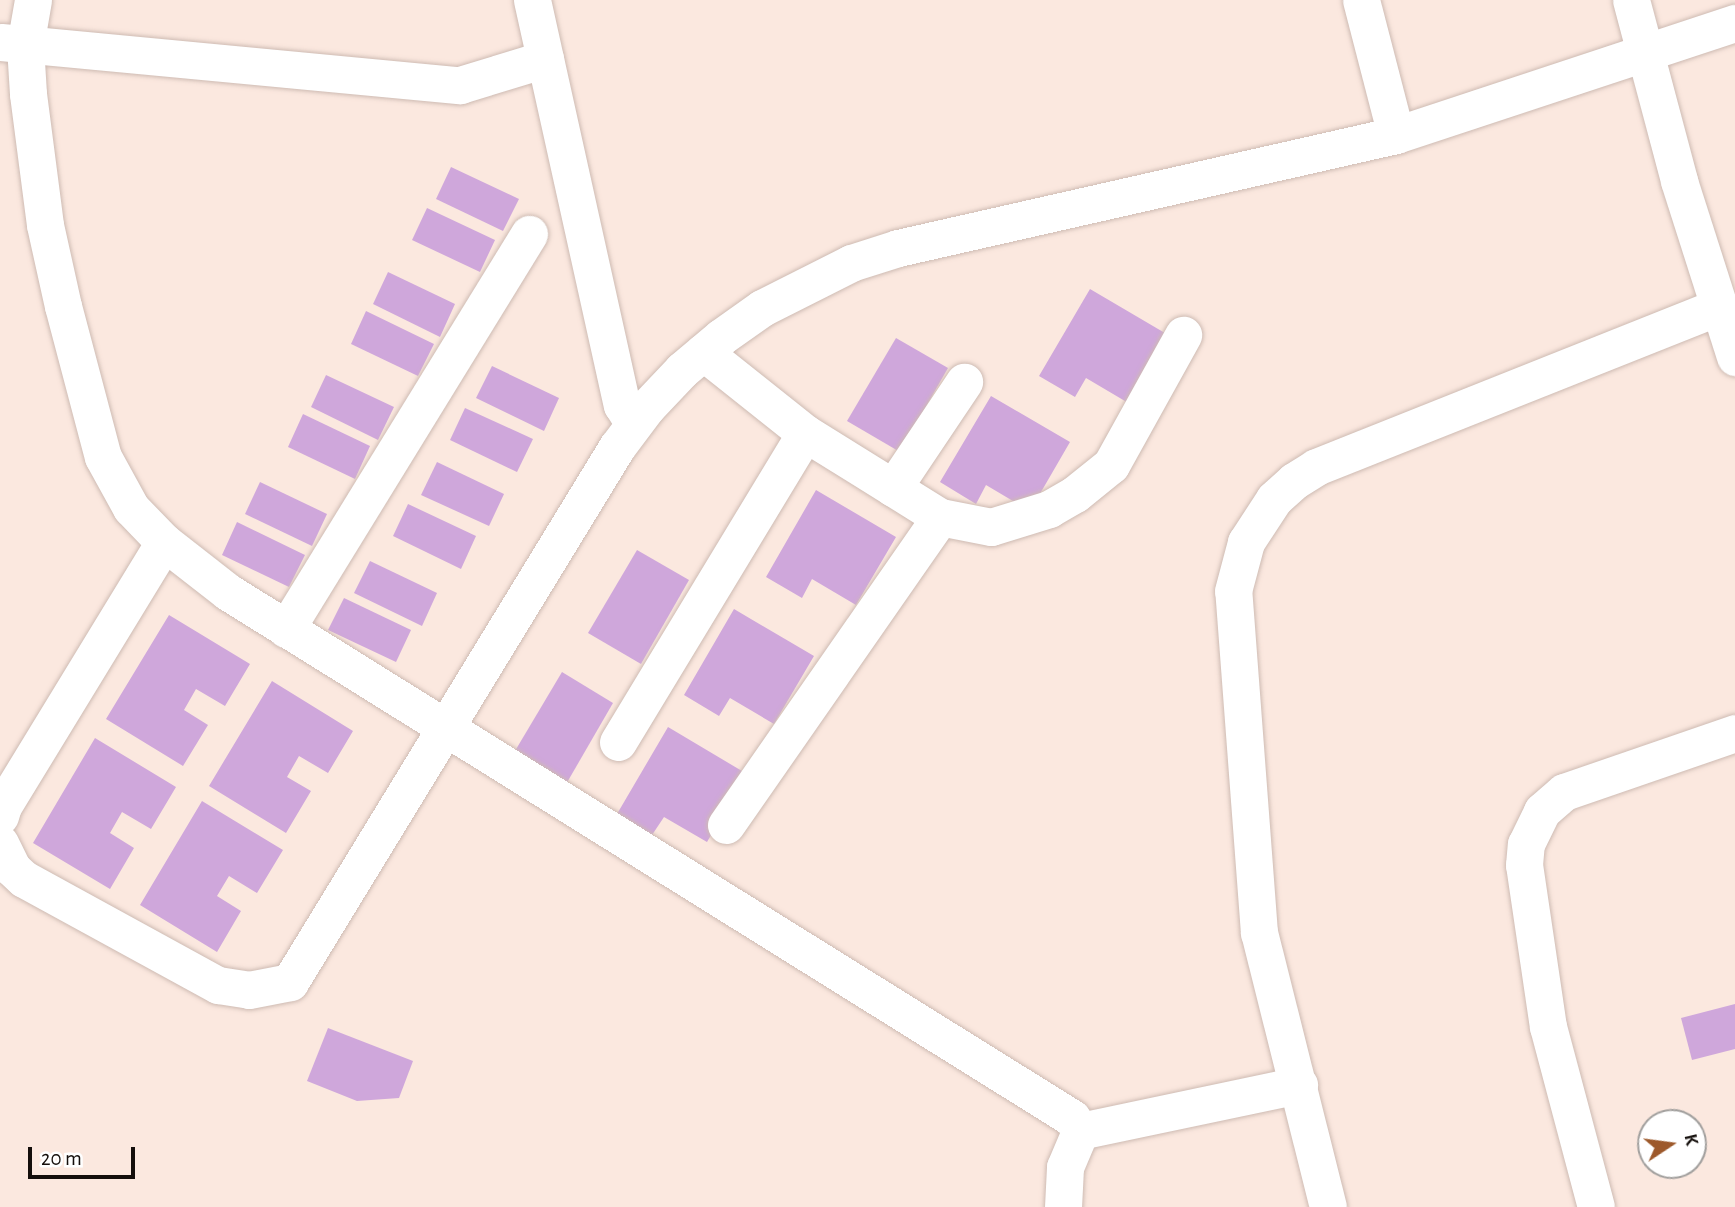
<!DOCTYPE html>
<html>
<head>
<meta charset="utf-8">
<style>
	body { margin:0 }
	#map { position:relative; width:1735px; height:1207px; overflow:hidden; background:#fbe8df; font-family:"Alegreya Sans",sans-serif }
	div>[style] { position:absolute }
	.building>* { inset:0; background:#cfa7db }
	.roads { filter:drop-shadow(0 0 2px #cebbb3) drop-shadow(0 0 2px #cebbb3) }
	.minor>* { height:37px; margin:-18.5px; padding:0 18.5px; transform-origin:18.5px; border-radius:18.5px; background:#fff }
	span { translate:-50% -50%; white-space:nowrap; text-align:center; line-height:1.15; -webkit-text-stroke:6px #fff; paint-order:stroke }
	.north { position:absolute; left:1637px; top:1109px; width:70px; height:70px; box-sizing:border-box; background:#fff; border:2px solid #a19f9d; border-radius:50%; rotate:77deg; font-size:19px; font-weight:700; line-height:28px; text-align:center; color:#140e0b }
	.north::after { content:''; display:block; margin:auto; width:24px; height:32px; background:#9d592b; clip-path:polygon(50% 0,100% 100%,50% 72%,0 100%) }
	.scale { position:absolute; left:28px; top:1147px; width:107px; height:32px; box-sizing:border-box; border:4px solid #140e0b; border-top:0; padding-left:9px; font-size:21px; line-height:24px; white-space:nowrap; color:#140e0b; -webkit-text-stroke:5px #fff; paint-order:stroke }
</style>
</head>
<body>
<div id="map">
	<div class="building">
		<div style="clip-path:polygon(451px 167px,519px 199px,503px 231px,436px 199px)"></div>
		<div style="clip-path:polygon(427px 208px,495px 240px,480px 272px,412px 240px)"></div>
		<div style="clip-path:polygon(388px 272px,455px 304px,440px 337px,373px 304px)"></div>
		<div style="clip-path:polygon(1090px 289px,1170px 336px,1130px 404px,1086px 378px,1075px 397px,1039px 376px)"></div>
		<div style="clip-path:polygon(366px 311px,434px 344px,418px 376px,351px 344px)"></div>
		<div style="clip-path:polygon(896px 338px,948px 368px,900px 452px,847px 421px)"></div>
		<div style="clip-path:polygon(492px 366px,559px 398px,544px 431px,476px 398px)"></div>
		<div style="clip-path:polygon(326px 375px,394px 407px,378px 440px,311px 407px)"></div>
		<div style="clip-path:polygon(991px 396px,1070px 442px,1030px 511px,986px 485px,976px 504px,940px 482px)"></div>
		<div style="clip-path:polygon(465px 408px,533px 439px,517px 472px,450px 440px)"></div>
		<div style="clip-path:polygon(303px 414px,370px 446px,355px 479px,288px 447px)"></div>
		<div style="clip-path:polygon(437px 462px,504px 494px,489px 526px,421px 495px)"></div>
		<div style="clip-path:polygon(260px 482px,327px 514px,312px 546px,245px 514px)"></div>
		<div style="clip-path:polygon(816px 490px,896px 537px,856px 605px,812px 579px,802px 598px,766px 577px)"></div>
		<div style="clip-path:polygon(408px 504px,476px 536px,461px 569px,393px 536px)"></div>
		<div style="clip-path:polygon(237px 522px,305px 555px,289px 587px,222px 555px)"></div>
		<div style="clip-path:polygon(637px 550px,689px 580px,641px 664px,588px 633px)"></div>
		<div style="clip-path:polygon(370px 561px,437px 593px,422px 626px,354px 593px)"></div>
		<div style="clip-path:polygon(344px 598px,411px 630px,396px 662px,328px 630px)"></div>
		<div style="clip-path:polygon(734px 609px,814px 656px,774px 724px,730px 698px,719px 716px,684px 695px)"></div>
		<div style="clip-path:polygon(169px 615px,250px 664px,225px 706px,196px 689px,184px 710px,208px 725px,183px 766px,106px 719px)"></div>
		<div style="clip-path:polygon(562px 672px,613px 703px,565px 786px,512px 756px)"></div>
		<div style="clip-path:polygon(272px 681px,353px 731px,328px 773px,299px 756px,287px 777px,311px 791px,286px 833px,209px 786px)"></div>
		<div style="clip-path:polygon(668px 727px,747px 774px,707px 842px,664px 817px,652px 835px,617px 814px)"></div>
		<div style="clip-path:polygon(95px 738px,176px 787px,151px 829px,122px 812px,110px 833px,134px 848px,110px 889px,33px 843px)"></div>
		<div style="clip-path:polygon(202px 801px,283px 850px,257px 893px,229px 876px,217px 896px,241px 911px,217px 952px,140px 905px)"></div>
		<div style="clip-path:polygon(1735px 1004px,1735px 1049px,1692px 1060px,1681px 1018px)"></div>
		<div style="clip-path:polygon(328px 1028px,413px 1061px,399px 1098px,357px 1101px,307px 1081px)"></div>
	</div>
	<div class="roads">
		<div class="minor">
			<div style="left:33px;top:0;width:47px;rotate:99.9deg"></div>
			<div style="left:25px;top:46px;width:48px;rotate:86.4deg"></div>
			<div style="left:28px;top:94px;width:132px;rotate:82.6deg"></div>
			<div style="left:45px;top:225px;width:83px;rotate:77.5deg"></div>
			<div style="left:63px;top:306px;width:156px;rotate:75.2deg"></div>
			<div style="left:103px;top:457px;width:58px;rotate:61.2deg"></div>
			<div style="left:131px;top:508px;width:47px;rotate:45.9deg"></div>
			<div style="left:164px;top:542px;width:81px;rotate:38deg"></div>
			<div style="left:228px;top:592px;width:994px;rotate:31.93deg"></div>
			<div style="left:1072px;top:1118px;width:15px;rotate:58deg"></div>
			<div style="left:1080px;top:1131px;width:224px;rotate:-11.9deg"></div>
			<div style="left:532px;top:0;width:415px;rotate:77.5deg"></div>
			<div style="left:622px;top:405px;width:22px;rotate:58deg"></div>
			<div style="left:1361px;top:0;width:139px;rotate:75.5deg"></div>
			<div style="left:1631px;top:0;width:187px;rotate:75.1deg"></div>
			<div style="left:1679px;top:181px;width:185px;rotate:72.3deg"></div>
			<div style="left:1px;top:42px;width:461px;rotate:5.4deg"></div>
			<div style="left:460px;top:85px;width:89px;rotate:-17deg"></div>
			<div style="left:893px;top:488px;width:128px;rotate:-56.2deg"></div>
			<div style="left:940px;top:517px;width:52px;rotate:11.1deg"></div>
			<div style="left:991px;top:527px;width:61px;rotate:-17.2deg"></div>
			<div style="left:1049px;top:509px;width:30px;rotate:-30deg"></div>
			<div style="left:1075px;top:494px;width:46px;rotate:-38.9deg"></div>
			<div style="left:1111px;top:465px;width:149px;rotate:-61deg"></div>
			<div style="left:286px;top:629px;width:464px;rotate:-58.4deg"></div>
			<div style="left:618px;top:742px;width:361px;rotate:-58.8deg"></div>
			<div style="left:805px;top:433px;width:130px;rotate:-141.5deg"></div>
			<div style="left:0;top:816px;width:10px;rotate:-73deg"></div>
			<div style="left:3px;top:806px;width:309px;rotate:-58.6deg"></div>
			<div style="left:726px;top:825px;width:375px;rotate:-55.2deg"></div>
			<div style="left:940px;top:517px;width:159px;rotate:-148.1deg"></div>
			<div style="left:0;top:843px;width:28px;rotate:64deg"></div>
			<div style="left:12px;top:868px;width:16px;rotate:43deg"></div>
			<div style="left:24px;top:879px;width:221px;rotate:28.7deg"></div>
			<div style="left:218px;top:985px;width:31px;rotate:9deg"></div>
			<div style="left:249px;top:990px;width:42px;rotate:-11deg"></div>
			<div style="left:290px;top:982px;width:627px;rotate:-58.57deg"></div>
			<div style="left:617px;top:447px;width:50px;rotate:-53.1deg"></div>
			<div style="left:647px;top:407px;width:51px;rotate:-46.6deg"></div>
			<div style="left:682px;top:370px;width:51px;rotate:-40.2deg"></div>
			<div style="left:721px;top:337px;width:50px;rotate:-35.3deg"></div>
			<div style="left:762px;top:308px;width:100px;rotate:-26.8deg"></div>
			<div style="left:851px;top:263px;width:49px;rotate:-17.7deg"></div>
			<div style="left:898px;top:248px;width:511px;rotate:-12.78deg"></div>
			<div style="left:1396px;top:135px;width:357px;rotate:-18.3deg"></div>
			<div style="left:1063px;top:1207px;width:40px;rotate:-87.1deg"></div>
			<div style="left:1065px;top:1167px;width:39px;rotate:-67deg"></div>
			<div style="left:1328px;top:1207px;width:283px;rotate:-104.1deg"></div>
			<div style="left:1259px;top:933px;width:343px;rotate:-94.3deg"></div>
			<div style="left:1233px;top:591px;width:51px;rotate:-75.1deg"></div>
			<div style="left:1246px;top:542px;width:51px;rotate:-56.9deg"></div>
			<div style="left:1274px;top:499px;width:27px;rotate:-42deg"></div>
			<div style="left:1294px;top:481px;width:26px;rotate:-32deg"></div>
			<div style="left:1316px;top:467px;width:433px;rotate:-21.7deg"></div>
			<div style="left:1596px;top:1207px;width:186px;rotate:-104.9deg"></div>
			<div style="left:1548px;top:1027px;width:164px;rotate:-98.4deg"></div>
			<div style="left:1524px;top:865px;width:21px;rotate:-85deg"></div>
			<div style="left:1526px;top:844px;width:37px;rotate:-64deg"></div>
			<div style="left:1542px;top:811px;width:29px;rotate:-41deg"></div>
			<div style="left:1564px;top:792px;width:181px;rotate:-19deg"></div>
		</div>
	</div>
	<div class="north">K</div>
	<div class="scale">20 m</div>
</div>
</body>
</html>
